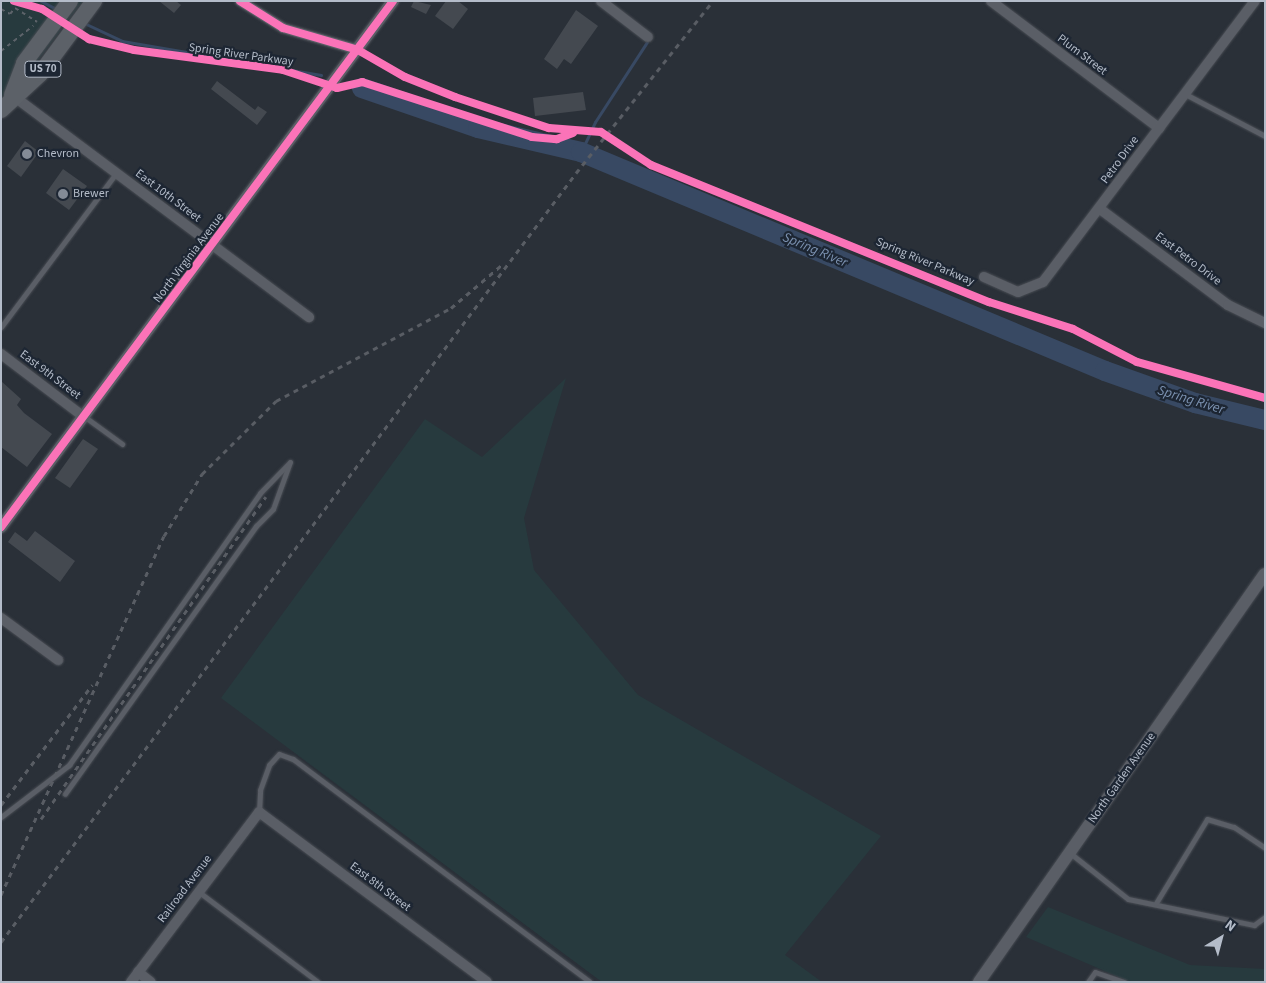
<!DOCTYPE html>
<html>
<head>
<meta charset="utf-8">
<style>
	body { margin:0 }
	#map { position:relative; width:1266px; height:983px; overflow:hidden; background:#2a3038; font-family:"Source Sans 3",sans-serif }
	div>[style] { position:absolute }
	.green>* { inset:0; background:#273a3e }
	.stream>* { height:3px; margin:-1.5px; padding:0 1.5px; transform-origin:1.5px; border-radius:1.5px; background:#384963 }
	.river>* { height:20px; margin:-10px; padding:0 10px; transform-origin:10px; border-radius:10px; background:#384963 }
	.building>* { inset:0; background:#444950 }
	.path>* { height:2px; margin-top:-1px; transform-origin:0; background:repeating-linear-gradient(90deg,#5d636a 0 4px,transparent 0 8px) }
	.roads { filter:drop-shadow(0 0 1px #484c53) drop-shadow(0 0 1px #484c53) }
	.service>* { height:5px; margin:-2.5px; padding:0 2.5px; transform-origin:2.5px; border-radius:2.5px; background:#5a5e66 }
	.minor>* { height:10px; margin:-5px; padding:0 5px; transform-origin:5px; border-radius:5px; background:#5a5e66 }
	.tertiary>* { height:12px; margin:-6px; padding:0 6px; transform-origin:6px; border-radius:6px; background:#5a5e66 }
	.primary>* { height:16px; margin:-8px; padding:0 8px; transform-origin:8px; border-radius:8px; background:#5c6168 }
	.rail>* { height:3px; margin-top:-1.5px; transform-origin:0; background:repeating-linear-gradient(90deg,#595d64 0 5px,transparent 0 10px) }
	.cycleway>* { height:8px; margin:-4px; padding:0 4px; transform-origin:4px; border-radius:4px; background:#fb73b8 }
	.dots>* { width:14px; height:14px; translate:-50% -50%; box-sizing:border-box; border:2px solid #1d2633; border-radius:50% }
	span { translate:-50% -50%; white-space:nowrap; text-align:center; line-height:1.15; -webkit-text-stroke:4.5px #1d2633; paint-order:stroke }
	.shield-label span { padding:1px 4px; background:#1d2633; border:1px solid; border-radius:4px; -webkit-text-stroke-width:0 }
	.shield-label { font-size:11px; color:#b4bcc9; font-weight:700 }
	.street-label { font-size:12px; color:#b4bcc9 }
	.poi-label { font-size:12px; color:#b4bcc9 }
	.left { translate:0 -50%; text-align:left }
	.water-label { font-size:14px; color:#7c92b1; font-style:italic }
	.frame { position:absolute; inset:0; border:2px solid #b4bcc9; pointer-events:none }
	.north { position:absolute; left:1196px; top:913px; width:50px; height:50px; -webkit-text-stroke:4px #1d2633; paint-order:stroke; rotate:37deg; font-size:14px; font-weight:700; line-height:20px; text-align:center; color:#b4bcc9 }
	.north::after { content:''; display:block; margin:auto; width:18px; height:22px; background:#b4bcc9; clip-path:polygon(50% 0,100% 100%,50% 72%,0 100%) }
</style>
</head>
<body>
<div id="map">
	<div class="green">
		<div style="clip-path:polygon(1px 1px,83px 1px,1px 110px)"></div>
		<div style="clip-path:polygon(566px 378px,524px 518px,534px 570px,638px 695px,881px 836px,785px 955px,822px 982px,602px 982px,221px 698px,425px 419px,482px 457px)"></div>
		<div style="clip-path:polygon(1048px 907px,1190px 965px,1265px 969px,1265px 982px,1130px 982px,1026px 937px)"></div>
	</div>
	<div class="stream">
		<div style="left:41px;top:1px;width:19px;rotate:28deg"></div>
		<div style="left:84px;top:23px;width:42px;rotate:25.3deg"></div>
		<div style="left:122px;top:41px;width:202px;rotate:9.7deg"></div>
		<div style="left:581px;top:152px;width:33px;rotate:-65deg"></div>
		<div style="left:595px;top:122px;width:95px;rotate:-57deg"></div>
	</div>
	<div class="river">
		<div style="left:362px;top:88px;width:123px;rotate:19deg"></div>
		<div style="left:478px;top:128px;width:106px;rotate:13.1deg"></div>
		<div style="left:581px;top:152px;width:568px;rotate:22.68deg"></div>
		<div style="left:1105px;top:371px;width:96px;rotate:19.6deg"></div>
		<div style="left:1195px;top:403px;width:72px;rotate:13.7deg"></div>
	</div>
	<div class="building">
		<div style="clip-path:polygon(159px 1px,176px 1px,181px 5px,174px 13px)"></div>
		<div style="clip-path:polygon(414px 1px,431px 5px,426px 14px,411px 7px)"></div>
		<div style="clip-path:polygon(446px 1px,458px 1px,468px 9px,453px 29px,435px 16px)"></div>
		<div style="clip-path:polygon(576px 10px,598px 26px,571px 64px,564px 59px,557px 69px,544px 59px)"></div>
		<div style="clip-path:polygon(217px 81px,255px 110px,258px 106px,267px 112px,257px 125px,211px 89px)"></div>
		<div style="clip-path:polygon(583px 92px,586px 110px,535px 116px,533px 98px)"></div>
		<div style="clip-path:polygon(25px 141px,39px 152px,21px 177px,7px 166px)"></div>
		<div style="clip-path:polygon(63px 169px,87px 186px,69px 210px,46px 193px)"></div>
		<div style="clip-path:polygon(1px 381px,21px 399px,17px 405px,24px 413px,52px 434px,27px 467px,1px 447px)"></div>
		<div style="clip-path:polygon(83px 439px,98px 449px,70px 488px,55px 478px)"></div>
		<div style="clip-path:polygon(35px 531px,75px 561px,60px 582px,8px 542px,15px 532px,27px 541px)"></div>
	</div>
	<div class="path">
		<div style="left:1px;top:9px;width:10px;rotate:29deg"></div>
		<div style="left:10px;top:14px;width:8px;rotate:-50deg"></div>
		<div style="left:15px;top:8px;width:26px;rotate:32deg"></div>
		<div style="left:1px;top:51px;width:41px;rotate:-38deg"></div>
	</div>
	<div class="roads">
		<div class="service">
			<div style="left:1185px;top:94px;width:90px;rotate:27.7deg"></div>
			<div style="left:1px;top:327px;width:192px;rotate:-53.2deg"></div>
			<div style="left:85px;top:417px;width:46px;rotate:36.1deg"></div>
			<div style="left:259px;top:812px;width:22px;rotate:-87deg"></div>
			<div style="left:260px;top:790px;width:27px;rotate:-70deg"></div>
			<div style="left:269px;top:765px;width:15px;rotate:-48deg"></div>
			<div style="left:279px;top:754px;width:15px;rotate:20deg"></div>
			<div style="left:293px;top:759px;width:371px;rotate:36.9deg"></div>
			<div style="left:1px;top:817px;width:86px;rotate:-37.4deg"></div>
			<div style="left:69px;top:765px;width:332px;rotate:-54.9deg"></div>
			<div style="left:260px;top:493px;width:43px;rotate:-45.9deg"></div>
			<div style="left:290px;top:462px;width:50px;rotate:109.9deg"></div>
			<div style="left:273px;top:509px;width:24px;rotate:135deg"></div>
			<div style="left:256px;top:526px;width:329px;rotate:125.5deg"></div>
			<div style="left:1070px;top:853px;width:74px;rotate:38.4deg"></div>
			<div style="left:1128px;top:899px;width:129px;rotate:11.7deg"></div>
			<div style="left:1254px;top:925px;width:14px;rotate:-36deg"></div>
			<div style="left:199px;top:892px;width:149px;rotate:37.1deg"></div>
			<div style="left:1156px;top:903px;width:98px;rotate:-58.7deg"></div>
			<div style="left:1207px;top:819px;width:28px;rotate:17deg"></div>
			<div style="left:1234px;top:827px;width:37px;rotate:34deg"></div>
			<div style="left:1088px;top:982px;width:12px;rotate:-55deg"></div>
			<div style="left:1095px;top:972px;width:31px;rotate:19deg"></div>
		</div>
		<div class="minor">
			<div style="left:240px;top:1px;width:51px;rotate:32.1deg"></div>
			<div style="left:283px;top:28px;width:78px;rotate:16.3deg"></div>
			<div style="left:601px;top:1px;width:59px;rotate:37.5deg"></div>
			<div style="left:991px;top:1px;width:211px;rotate:37.1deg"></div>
			<div style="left:12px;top:95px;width:371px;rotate:36.8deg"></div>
			<div style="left:1100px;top:209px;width:160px;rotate:36.9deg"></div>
			<div style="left:1228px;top:305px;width:41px;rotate:25.9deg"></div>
			<div style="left:984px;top:277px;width:37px;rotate:24deg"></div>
			<div style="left:1018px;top:292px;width:27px;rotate:-22deg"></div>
			<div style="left:1043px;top:282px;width:352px;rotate:-53deg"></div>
			<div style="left:1px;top:354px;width:104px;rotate:37.2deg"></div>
			<div style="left:1px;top:618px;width:71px;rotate:36.4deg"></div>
			<div style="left:138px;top:972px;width:16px;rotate:38deg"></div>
			<div style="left:131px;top:982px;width:213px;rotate:-53deg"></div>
			<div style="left:259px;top:812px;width:284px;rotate:36.7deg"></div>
		</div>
		<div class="tertiary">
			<div style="left:1px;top:527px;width:656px;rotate:-53.3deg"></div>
			<div style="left:979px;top:982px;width:498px;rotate:-55deg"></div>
		</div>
		<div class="primary">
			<div style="left:12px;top:95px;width:34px;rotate:-69deg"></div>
			<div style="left:24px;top:63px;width:77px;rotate:-53.4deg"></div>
			<div style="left:1px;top:110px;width:53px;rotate:-42.7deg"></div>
			<div style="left:40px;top:74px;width:91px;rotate:-53.5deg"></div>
		</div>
	</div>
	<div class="rail">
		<div style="left:1px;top:805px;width:151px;rotate:-52.8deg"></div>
		<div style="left:41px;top:819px;width:393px;rotate:-55.1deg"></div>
		<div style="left:1px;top:895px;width:394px;rotate:-65.6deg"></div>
		<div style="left:164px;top:536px;width:73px;rotate:-58.5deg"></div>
		<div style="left:202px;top:474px;width:104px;rotate:-44.6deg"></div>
		<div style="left:276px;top:401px;width:198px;rotate:-28deg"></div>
		<div style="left:451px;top:308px;width:70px;rotate:-40.3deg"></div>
		<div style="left:1px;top:942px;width:960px;rotate:-53.21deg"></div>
		<div style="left:576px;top:173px;width:220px;rotate:-51.5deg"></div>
	</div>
	<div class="cycleway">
		<div style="left:14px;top:1px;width:29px;rotate:16deg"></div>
		<div style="left:42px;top:9px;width:56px;rotate:32.6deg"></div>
		<div style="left:89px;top:39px;width:46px;rotate:13.7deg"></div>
		<div style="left:134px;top:50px;width:150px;rotate:7.6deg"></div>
		<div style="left:283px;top:70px;width:57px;rotate:18.4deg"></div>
		<div style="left:337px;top:88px;width:26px;rotate:-13deg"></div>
		<div style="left:362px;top:82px;width:179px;rotate:17.9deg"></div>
		<div style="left:532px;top:137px;width:25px;rotate:5deg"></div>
		<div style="left:557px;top:139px;width:17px;rotate:-21deg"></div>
		<div style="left:240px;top:1px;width:51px;rotate:32.1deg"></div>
		<div style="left:283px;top:28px;width:78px;rotate:16.3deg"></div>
		<div style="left:358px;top:50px;width:54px;rotate:29.9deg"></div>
		<div style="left:405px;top:77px;width:54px;rotate:21.8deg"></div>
		<div style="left:455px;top:97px;width:99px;rotate:18.3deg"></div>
		<div style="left:549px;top:128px;width:52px;rotate:4.4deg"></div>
		<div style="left:601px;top:132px;width:60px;rotate:33.4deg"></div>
		<div style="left:651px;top:165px;width:365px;rotate:22.1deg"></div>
		<div style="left:989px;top:302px;width:88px;rotate:17.8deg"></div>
		<div style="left:1073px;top:329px;width:72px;rotate:27.3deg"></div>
		<div style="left:1137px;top:362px;width:133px;rotate:15.7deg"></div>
		<div style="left:1px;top:527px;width:656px;rotate:-53.3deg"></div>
	</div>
	<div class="dots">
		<div style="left:27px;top:154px;background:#848b96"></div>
		<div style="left:63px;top:194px;background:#848b96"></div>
	</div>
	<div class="shield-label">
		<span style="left:43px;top:69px">US 70</span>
	</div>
	<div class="street-label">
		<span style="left:241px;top:55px;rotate:8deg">Spring River Parkway</span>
		<span style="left:1082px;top:55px;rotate:37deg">Plum Street</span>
		<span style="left:1120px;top:160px;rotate:-54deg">Petro Drive</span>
		<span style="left:168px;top:196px;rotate:37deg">East 10th Street</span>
		<span style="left:189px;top:258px;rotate:-53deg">North Virginia Avenue</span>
		<span style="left:1188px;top:259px;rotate:37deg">East Petro Drive</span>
		<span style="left:925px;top:262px;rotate:23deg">Spring River Parkway</span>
		<span style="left:50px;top:375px;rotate:37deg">East 9th Street</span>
		<span style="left:1122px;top:778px;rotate:-55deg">North Garden Avenue</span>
		<span style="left:380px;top:887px;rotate:37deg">East 8th Street</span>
		<span style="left:185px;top:889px;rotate:-53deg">Railroad Avenue</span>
	</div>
	<div class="poi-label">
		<span class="left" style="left:37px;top:154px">Chevron</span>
		<span class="left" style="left:73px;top:194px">Brewer</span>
	</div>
	<div class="water-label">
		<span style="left:815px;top:250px;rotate:23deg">Spring River</span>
		<span style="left:1191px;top:400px;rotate:17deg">Spring River</span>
	</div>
	<div class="frame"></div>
	<div class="north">N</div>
</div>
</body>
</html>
